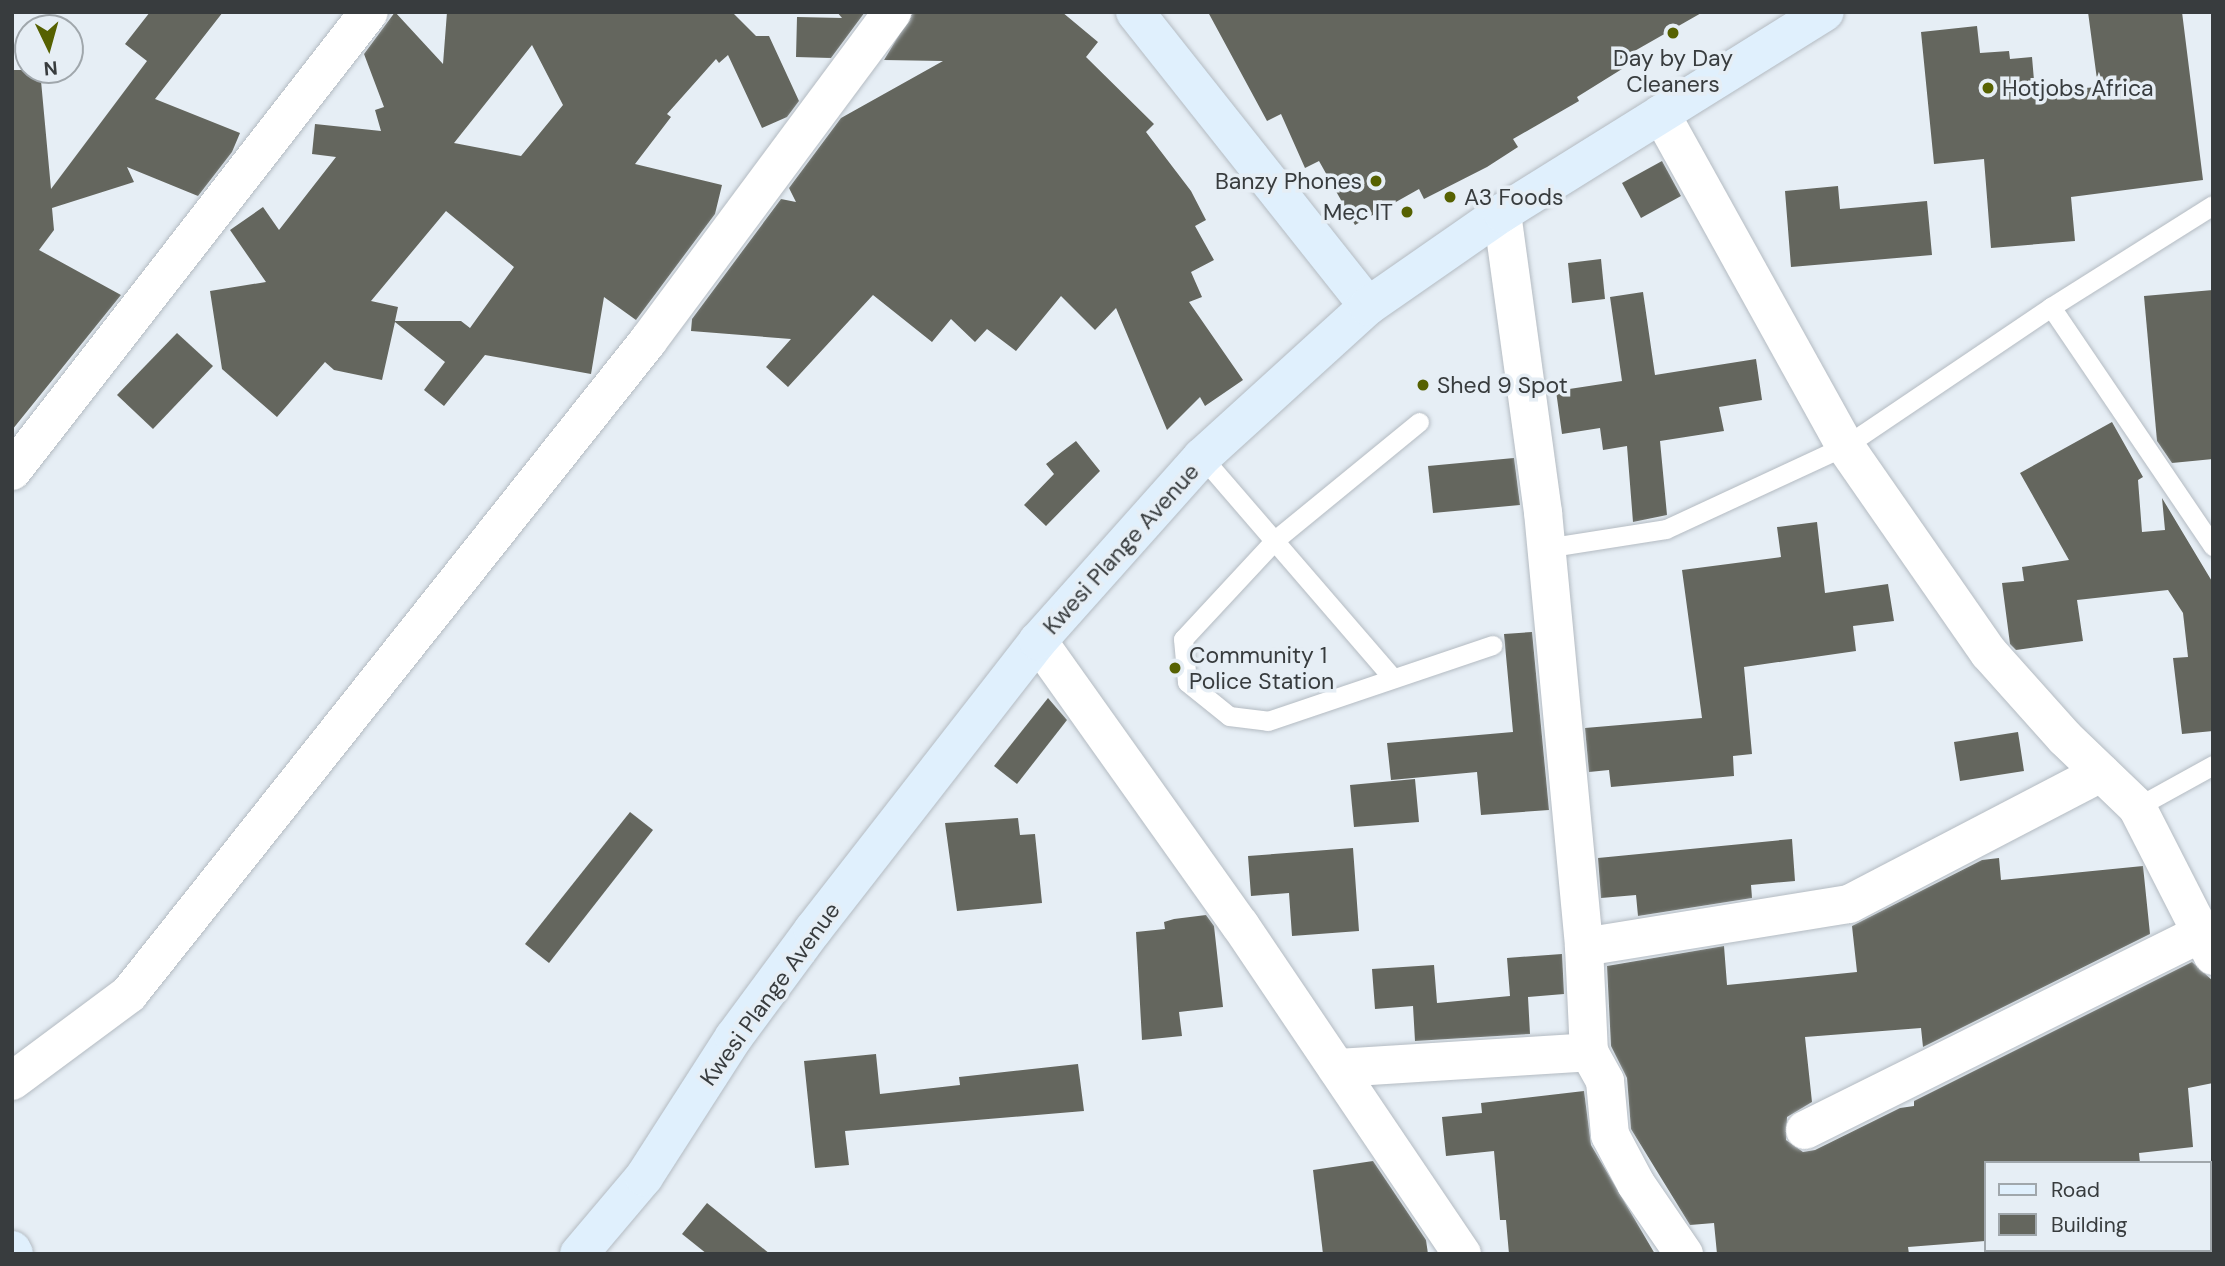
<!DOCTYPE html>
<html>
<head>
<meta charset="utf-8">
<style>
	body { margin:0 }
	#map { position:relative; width:2225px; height:1266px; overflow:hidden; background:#e6eef5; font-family:"DM Sans",sans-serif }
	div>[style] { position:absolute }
	.building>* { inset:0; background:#64665e }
	.roads { filter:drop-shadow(0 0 2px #b4bbc2) drop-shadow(0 0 2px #b4bbc2) }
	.lane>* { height:19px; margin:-9.5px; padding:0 9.5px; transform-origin:9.5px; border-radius:9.5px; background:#fff }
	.street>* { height:38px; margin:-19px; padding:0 19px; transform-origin:19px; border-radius:19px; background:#fff }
	.secondary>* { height:38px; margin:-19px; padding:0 19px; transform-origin:19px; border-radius:19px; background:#e0f0fd }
	.dots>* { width:19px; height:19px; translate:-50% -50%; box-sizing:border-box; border:4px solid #e6eef5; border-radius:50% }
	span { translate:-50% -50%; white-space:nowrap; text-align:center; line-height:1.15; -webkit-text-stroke:7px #e6eef5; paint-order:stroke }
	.poi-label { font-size:23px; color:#383c3e }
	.left { translate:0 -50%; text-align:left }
	.right { translate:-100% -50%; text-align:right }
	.street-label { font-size:23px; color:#383c3e }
	.frame { position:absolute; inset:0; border:14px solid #383c3e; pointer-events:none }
	.legend { position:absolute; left:1984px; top:1161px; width:228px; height:91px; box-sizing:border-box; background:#e6eef5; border:2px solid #a0a7ac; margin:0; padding:9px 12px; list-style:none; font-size:21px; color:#383c3e }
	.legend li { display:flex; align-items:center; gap:14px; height:35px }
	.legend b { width:35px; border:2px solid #a0a7ac }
	.north { position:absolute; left:14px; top:14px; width:70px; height:70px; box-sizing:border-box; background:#e6eef5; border:2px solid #a0a7ac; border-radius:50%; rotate:175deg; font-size:19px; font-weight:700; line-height:28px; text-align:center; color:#383c3e }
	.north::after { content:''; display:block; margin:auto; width:24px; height:32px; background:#566101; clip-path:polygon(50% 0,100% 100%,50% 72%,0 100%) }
</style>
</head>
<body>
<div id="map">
	<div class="building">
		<div style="clip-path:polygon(150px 12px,223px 12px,155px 99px,240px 133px,232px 152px,198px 196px,127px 167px,134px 182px,52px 208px,54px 230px,39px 250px,121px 295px,12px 430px,12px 70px,40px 70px,51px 189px,147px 61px,125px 44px)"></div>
		<div style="clip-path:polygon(evenodd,395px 12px,443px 64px,447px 12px,732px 12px,756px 36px,769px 36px,799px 101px,787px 117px,762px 128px,728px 55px,719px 63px,716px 59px,667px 114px,671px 117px,635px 164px,722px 185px,715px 214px,636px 320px,604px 297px,591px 374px,485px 355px,444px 406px,424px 390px,445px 362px,395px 322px,382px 380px,334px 370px,325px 362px,277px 417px,222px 369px,210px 291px,266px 282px,230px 230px,263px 207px,279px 230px,336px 157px,312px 154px,315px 124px,381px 131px,375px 110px,384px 107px,364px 54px,395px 12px,532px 45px,563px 105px,521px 156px,454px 143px,532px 45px,395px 12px,446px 211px,514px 267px,470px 328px,461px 321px,395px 321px,398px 307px,371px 301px,446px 211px)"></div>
		<div style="clip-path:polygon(837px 12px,865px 12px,831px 58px,796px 57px,797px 17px,842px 18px)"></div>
		<div style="clip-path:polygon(913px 12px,1062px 12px,1098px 42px,1086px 57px,1154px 124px,1146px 132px,1191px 191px,1206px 220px,1195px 226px,1214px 260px,1191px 272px,1202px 297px,1189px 302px,1243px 380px,1205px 406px,1200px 397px,1167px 430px,1116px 308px,1095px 330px,1061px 296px,1016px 351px,987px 329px,975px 342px,951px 319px,932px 342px,873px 295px,788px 387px,766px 367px,791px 339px,691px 331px,692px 319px,781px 199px,796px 202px,789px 188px,841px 118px,943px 61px,884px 60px)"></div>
		<div style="clip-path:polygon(1208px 12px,1703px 12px,1617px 61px,1622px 69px,1577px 97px,1579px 101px,1513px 139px,1518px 147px,1487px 167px,1424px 199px,1419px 189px,1355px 225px,1319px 161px,1305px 168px,1281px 114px,1267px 121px)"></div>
		<div style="clip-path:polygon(2088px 12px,2182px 12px,2203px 180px,2071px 197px,2075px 241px,1991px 248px,1984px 159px,1934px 164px,1921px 32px,1977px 26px,1980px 53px,2009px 51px,2010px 59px,2032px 57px,2035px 92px,2098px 87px)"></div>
		<div style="clip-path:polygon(1662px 161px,1681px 196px,1641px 218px,1622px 183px)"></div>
		<div style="clip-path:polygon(1838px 186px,1840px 209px,1927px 201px,1932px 255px,1791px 267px,1785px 191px)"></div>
		<div style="clip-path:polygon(1601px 259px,1605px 299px,1572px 303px,1568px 263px)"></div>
		<div style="clip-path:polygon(2213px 290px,2213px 459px,2172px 463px,2157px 441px,2144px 296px)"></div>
		<div style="clip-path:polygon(1643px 292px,1655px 375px,1756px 359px,1762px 400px,1719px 407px,1724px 431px,1660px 441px,1667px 515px,1633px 522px,1627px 446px,1603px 450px,1600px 428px,1562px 434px,1556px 391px,1622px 381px,1610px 297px)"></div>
		<div style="clip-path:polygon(177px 333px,213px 366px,153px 429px,117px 395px)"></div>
		<div style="clip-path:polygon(2112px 422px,2143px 477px,2138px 480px,2142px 532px,2165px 530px,2162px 498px,2213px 583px,2213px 731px,2182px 734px,2173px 658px,2188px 657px,2183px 613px,2168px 590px,2077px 600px,2083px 641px,2016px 650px,2010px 644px,2002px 583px,2024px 581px,2022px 567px,2069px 560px,2020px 473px)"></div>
		<div style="clip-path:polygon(1076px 441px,1100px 471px,1046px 526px,1024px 505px,1054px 474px,1046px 464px)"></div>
		<div style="clip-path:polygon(1514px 458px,1520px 505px,1433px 513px,1428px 466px)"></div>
		<div style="clip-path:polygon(1817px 522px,1825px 593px,1888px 584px,1894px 621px,1853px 626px,1856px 651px,1744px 667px,1752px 754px,1733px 756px,1734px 776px,1611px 787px,1609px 770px,1589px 772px,1585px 728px,1702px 718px,1682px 570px,1781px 557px,1777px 527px)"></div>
		<div style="clip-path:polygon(1532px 632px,1549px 810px,1481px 815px,1477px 772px,1391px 780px,1387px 743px,1513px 732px,1504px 634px)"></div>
		<div style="clip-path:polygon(1048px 698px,1067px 720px,1017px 784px,994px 766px)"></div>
		<div style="clip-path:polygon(2018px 732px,2024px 771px,1960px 781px,1954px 742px)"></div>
		<div style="clip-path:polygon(1415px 779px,1419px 822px,1354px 827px,1350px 785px)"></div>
		<div style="clip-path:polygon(630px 812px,653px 830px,549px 963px,525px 944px)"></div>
		<div style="clip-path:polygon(1018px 818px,1020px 835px,1035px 834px,1042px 903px,957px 911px,945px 823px)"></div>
		<div style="clip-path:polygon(1792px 839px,1795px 881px,1751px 885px,1752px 898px,1638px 916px,1636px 895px,1601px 898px,1598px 858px)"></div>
		<div style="clip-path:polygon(1353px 848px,1359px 931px,1292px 936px,1289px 893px,1251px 896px,1248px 856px)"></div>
		<div style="clip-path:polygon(1999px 858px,2001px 880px,2143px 866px,2150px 934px,1923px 1047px,1921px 1028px,1805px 1037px,1812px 1102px,1787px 1117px,1786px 1140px,1803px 1152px,1815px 1150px,1900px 1108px,1914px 1106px,1914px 1101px,2192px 962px,2213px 981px,2213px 1083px,2188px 1088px,2193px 1147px,2139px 1153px,2140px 1163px,1985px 1163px,1985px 1241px,1908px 1247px,1909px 1254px,1717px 1254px,1714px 1223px,1690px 1225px,1631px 1129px,1627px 1078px,1611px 1046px,1607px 966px,1724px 946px,1727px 985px,1857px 972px,1852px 926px,1982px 860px)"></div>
		<div style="clip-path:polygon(1206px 915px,1214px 926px,1223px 1007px,1179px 1012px,1182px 1036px,1142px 1040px,1136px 932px,1165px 929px,1164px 922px,1174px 919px)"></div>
		<div style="clip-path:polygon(1562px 954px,1564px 994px,1528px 997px,1530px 1034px,1415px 1041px,1413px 1006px,1375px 1009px,1372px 969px,1434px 965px,1437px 1003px,1510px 996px,1507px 958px)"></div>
		<div style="clip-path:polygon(876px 1054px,880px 1094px,960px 1085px,959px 1077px,1078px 1064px,1084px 1111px,845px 1131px,849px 1165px,815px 1168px,804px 1061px)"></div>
		<div style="clip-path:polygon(1584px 1091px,1591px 1145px,1655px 1254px,1509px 1254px,1506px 1220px,1500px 1220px,1494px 1151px,1446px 1156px,1442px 1117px,1482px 1113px,1481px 1103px)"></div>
		<div style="clip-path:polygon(1373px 1161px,1426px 1240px,1428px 1254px,1323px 1254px,1313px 1170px)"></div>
		<div style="clip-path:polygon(707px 1203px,770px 1254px,707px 1254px,682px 1234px)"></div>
	</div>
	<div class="roads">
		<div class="lane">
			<div style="left:2051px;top:307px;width:289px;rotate:55.9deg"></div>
			<div style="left:1419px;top:422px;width:186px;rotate:140.7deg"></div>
			<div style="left:1275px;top:540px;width:135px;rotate:132.9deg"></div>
			<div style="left:1183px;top:639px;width:43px;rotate:84.7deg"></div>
			<div style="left:1187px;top:682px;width:54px;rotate:39deg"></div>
			<div style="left:1229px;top:716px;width:39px;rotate:7deg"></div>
			<div style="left:1268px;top:721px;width:237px;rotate:-18.7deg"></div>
			<div style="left:1202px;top:457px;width:291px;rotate:49.2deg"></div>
			<div style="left:1546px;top:548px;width:121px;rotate:-9deg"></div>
			<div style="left:1666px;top:529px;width:197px;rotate:-24.9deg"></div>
			<div style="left:1845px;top:446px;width:249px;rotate:-34deg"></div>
			<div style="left:2051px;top:307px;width:191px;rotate:-32.2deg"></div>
			<div style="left:2137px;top:807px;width:87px;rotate:-28.9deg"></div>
		</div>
		<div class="street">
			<div style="left:1661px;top:114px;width:380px;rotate:61deg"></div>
			<div style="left:1845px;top:446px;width:252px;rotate:55.2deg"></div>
			<div style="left:1989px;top:653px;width:114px;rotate:48.2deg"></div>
			<div style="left:2065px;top:738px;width:100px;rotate:43.8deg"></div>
			<div style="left:2137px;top:807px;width:167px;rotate:63deg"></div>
			<div style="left:1502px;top:213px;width:302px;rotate:82.2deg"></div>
			<div style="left:1543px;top:512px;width:437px;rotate:84.6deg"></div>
			<div style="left:1584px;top:947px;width:105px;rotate:87.3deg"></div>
			<div style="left:1589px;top:1052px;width:33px;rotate:61deg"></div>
			<div style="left:1605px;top:1081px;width:54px;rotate:84.7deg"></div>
			<div style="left:1610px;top:1135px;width:55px;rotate:62deg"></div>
			<div style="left:1636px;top:1184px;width:85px;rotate:55.6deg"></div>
			<div style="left:12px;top:471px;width:581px;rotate:-52.13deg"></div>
			<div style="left:1038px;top:641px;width:349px;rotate:54.6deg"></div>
			<div style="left:1240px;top:925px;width:397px;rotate:56deg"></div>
			<div style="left:1584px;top:947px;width:268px;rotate:-9.2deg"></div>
			<div style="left:1849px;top:904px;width:284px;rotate:-27.5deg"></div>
			<div style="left:1337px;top:1068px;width:253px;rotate:-3.6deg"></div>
			<div style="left:12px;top:1081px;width:146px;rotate:-36.6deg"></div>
			<div style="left:129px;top:994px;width:834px;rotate:-51.52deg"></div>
			<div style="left:648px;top:341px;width:410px;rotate:-53.4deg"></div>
			<div style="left:1805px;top:1130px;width:443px;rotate:-26.4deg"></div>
		</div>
		<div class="secondary">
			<div style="left:1135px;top:12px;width:375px;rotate:51.6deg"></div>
			<div style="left:12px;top:1250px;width:4px;rotate:63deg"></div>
			<div style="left:579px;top:1254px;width:101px;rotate:-49.8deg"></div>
			<div style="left:644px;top:1177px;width:166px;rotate:-57.3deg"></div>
			<div style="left:734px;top:1037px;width:133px;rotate:-53.6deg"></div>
			<div style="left:813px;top:930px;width:366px;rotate:-52.1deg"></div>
			<div style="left:1038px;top:641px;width:246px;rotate:-48.3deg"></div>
			<div style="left:1202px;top:457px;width:224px;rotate:-42.3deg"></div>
			<div style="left:1368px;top:306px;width:163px;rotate:-34.8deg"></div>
			<div style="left:1502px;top:213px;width:380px;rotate:-31.9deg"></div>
		</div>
	</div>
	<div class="dots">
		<div style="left:1673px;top:33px;background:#566101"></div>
		<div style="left:1988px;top:88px;background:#566101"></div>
		<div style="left:1376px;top:181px;background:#566101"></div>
		<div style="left:1450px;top:197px;background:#566101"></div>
		<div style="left:1407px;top:212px;background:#566101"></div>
		<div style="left:1423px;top:385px;background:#566101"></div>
		<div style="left:1175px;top:668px;background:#566101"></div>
	</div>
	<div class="poi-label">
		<span style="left:1673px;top:71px">Day by Day<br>Cleaners</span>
		<span class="left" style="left:2002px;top:88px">Hotjobs Africa</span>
		<span class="right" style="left:1362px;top:181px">Banzy Phones</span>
		<span class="left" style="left:1464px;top:197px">A3 Foods</span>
		<span class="right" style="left:1393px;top:212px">Mec IT</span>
		<span class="left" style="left:1437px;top:385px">Shed 9 Spot</span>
		<span class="left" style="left:1189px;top:668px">Community 1<br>Police Station</span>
	</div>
	<div class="street-label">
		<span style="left:1121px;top:549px;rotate:-48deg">Kwesi Plange Avenue</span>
		<span style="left:770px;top:994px;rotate:-54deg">Kwesi Plange Avenue</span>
	</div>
	<div class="frame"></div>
	<ul class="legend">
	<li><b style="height:9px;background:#e0f0fd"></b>Road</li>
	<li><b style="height:19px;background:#64665e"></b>Building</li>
	</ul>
	<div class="north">N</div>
</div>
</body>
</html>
